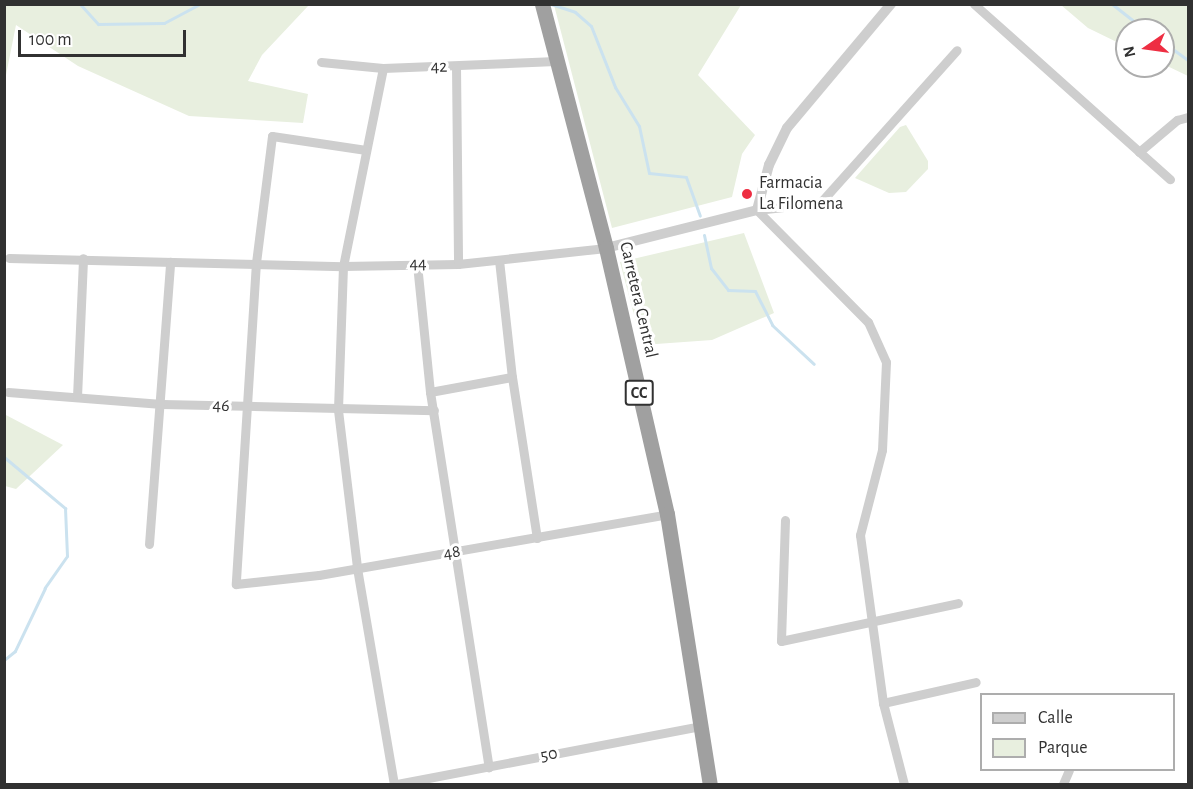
<!DOCTYPE html>
<html>
<head>
<meta charset="utf-8">
<style>
	body { margin:0 }
	#map { position:relative; width:1193px; height:789px; overflow:hidden; background:#fff; font-family:"Alegreya Sans",sans-serif }
	div>[style] { position:absolute }
	.green>* { inset:0; background:#e8efdf }
	.stream>* { height:3px; margin:-1.5px; padding:0 1.5px; transform-origin:1.5px; border-radius:1.5px; background:#cbe2ef }
	.minor>* { height:9px; margin:-4.5px; padding:0 4.5px; transform-origin:4.5px; border-radius:4.5px; background:#cecece }
	.tertiary>* { height:10px; margin:-5px; padding:0 5px; transform-origin:5px; border-radius:5px; background:#cecece }
	.trunk>* { height:15px; margin:-7.5px; padding:0 7.5px; transform-origin:7.5px; border-radius:7.5px; background:#a0a0a0 }
	.dots>* { width:16px; height:16px; translate:-50% -50%; box-sizing:border-box; border:3px solid #fff; border-radius:50% }
	span { translate:-50% -50%; white-space:nowrap; text-align:center; line-height:1.15; -webkit-text-stroke:6px #fff; paint-order:stroke }
	.shield-label span { padding:2px 4px; background:#fff; border:2px solid; border-radius:4px; -webkit-text-stroke-width:0 }
	.shield-label { font-size:16px; color:#313131; font-weight:700 }
	.street-label { font-size:18px; color:#313131 }
	.poi-label { font-size:18px; color:#313131 }
	.left { translate:0 -50%; text-align:left }
	.frame { position:absolute; inset:0; border:6px solid #313131; pointer-events:none }
	.legend { position:absolute; left:980px; top:693px; width:195px; height:78px; box-sizing:border-box; background:#fff; border:2px solid #adadad; margin:0; padding:8px 10px; list-style:none; font-size:18px; color:#313131 }
	.legend li { display:flex; align-items:center; gap:12px; height:30px }
	.legend b { width:30px; border:2px solid #adadad }
	.north { position:absolute; left:1115px; top:18px; width:60px; height:60px; box-sizing:border-box; background:#fff; border:2px solid #adadad; border-radius:50%; rotate:257deg; font-size:16px; font-weight:700; line-height:24px; text-align:center; color:#313131 }
	.north::after { content:''; display:block; margin:auto; width:21px; height:27px; background:#ee2e42; clip-path:polygon(50% 0,100% 100%,50% 72%,0 100%) }
	.scale { position:absolute; left:18px; top:30px; width:168px; height:27px; box-sizing:border-box; border:3px solid #313131; border-top:0; padding-left:8px; font-size:18px; line-height:21px; white-space:nowrap; color:#313131; -webkit-text-stroke:4px #fff; paint-order:stroke }
</style>
</head>
<body>
<div id="map">
	<div class="green">
		<div style="clip-path:polygon(5px 4px,309px 5px,262px 55px,248px 81px,308px 94px,303px 123px,189px 116px,78px 66px,16px 25px,5px 80px)"></div>
		<div style="clip-path:polygon(554px 5px,741px 5px,698px 75px,755px 135px,742px 154px,732px 197px,612px 228px)"></div>
		<div style="clip-path:polygon(1061px 5px,1188px 5px,1188px 76px,1163px 64px,1163px 30px,1127px 30px,1127px 47px,1088px 28px)"></div>
		<div style="clip-path:polygon(906px 125px,928px 161px,928px 169px,906px 192px,889px 193px,855px 178px,900px 127px)"></div>
		<div style="clip-path:polygon(744px 233px,774px 313px,712px 340px,642px 345px,620px 262px)"></div>
		<div style="clip-path:polygon(4px 414px,63px 445px,16px 489px,5px 486px)"></div>
	</div>
	<div class="stream">
		<div style="left:80px;top:4px;width:27px;rotate:48deg"></div>
		<div style="left:98px;top:24px;width:66px;rotate:-0.9deg"></div>
		<div style="left:164px;top:23px;width:40px;rotate:-28deg"></div>
		<div style="left:551px;top:4px;width:25px;rotate:18deg"></div>
		<div style="left:575px;top:12px;width:21px;rotate:41deg"></div>
		<div style="left:591px;top:26px;width:66px;rotate:68.5deg"></div>
		<div style="left:615px;top:87px;width:46px;rotate:58.4deg"></div>
		<div style="left:639px;top:126px;width:48px;rotate:78deg"></div>
		<div style="left:649px;top:173px;width:37px;rotate:6deg"></div>
		<div style="left:686px;top:177px;width:41px;rotate:70.3deg"></div>
		<div style="left:1112px;top:4px;width:42px;rotate:38.2deg"></div>
		<div style="left:1163px;top:42px;width:31px;rotate:36deg"></div>
		<div style="left:704px;top:235px;width:34px;rotate:78deg"></div>
		<div style="left:711px;top:268px;width:28px;rotate:52deg"></div>
		<div style="left:728px;top:290px;width:27px;rotate:2deg"></div>
		<div style="left:755px;top:291px;width:38px;rotate:63deg"></div>
		<div style="left:772px;top:325px;width:57px;rotate:42.9deg"></div>
		<div style="left:4px;top:457px;width:80px;rotate:39.9deg"></div>
		<div style="left:65px;top:508px;width:48px;rotate:87.6deg"></div>
		<div style="left:67px;top:556px;width:39px;rotate:125deg"></div>
		<div style="left:45px;top:588px;width:70px;rotate:115.5deg"></div>
		<div style="left:15px;top:651px;width:14px;rotate:141deg"></div>
	</div>
	<div class="minor">
		<div style="left:974px;top:4px;width:263px;rotate:41.8deg"></div>
		<div style="left:321px;top:62px;width:62px;rotate:5.5deg"></div>
		<div style="left:383px;top:68px;width:173px;rotate:-2.3deg"></div>
		<div style="left:456px;top:66px;width:198px;rotate:89.4deg"></div>
		<div style="left:383px;top:68px;width:202px;rotate:101.4deg"></div>
		<div style="left:343px;top:266px;width:144px;rotate:92deg"></div>
		<div style="left:338px;top:410px;width:159px;rotate:83.1deg"></div>
		<div style="left:357px;top:568px;width:219px;rotate:80.3deg"></div>
		<div style="left:366px;top:150px;width:95px;rotate:-171.5deg"></div>
		<div style="left:272px;top:136px;width:127px;rotate:97.2deg"></div>
		<div style="left:256px;top:262px;width:323px;rotate:93.6deg"></div>
		<div style="left:236px;top:584px;width:83px;rotate:-6.2deg"></div>
		<div style="left:319px;top:575px;width:353px;rotate:-9.9deg"></div>
		<div style="left:1139px;top:152px;width:50px;rotate:-40.1deg"></div>
		<div style="left:1177px;top:120px;width:11px;rotate:-15deg"></div>
		<div style="left:757px;top:210px;width:158px;rotate:45.3deg"></div>
		<div style="left:868px;top:322px;width:44px;rotate:65.8deg"></div>
		<div style="left:886px;top:362px;width:88px;rotate:92.6deg"></div>
		<div style="left:882px;top:450px;width:88px;rotate:104.5deg"></div>
		<div style="left:860px;top:535px;width:170px;rotate:82.2deg"></div>
		<div style="left:883px;top:703px;width:84px;rotate:75.5deg"></div>
		<div style="left:757px;top:210px;width:63px;rotate:-6.3deg"></div>
		<div style="left:820px;top:203px;width:205px;rotate:-48.2deg"></div>
		<div style="left:9px;top:258px;width:334px;rotate:1.4deg"></div>
		<div style="left:343px;top:266px;width:115px;rotate:-1deg"></div>
		<div style="left:458px;top:264px;width:149px;rotate:-6.2deg"></div>
		<div style="left:499px;top:260px;width:118px;rotate:83.7deg"></div>
		<div style="left:512px;top:377px;width:163px;rotate:81.2deg"></div>
		<div style="left:417px;top:264px;width:129px;rotate:84.2deg"></div>
		<div style="left:430px;top:392px;width:380px;rotate:81.1deg"></div>
		<div style="left:8px;top:392px;width:154px;rotate:4.5deg"></div>
		<div style="left:162px;top:404px;width:272px;rotate:1.3deg"></div>
		<div style="left:430px;top:392px;width:83px;rotate:-10.4deg"></div>
		<div style="left:77px;top:397px;width:139px;rotate:-87.5deg"></div>
		<div style="left:785px;top:520px;width:121px;rotate:91.9deg"></div>
		<div style="left:781px;top:641px;width:181px;rotate:-12.1deg"></div>
		<div style="left:149px;top:544px;width:283px;rotate:-85.7deg"></div>
		<div style="left:883px;top:703px;width:95px;rotate:-12.7deg"></div>
		<div style="left:397px;top:784px;width:310px;rotate:-10.8deg"></div>
		<div style="left:1063px;top:784px;width:15px;rotate:-67deg"></div>
	</div>
	<div class="tertiary">
		<div style="left:606px;top:248px;width:156px;rotate:-14.1deg"></div>
		<div style="left:757px;top:210px;width:47px;rotate:-75.1deg"></div>
		<div style="left:769px;top:165px;width:41px;rotate:-64.1deg"></div>
		<div style="left:787px;top:128px;width:162px;rotate:-50deg"></div>
	</div>
	<div class="trunk">
		<div style="left:542px;top:4px;width:252px;rotate:75.3deg"></div>
		<div style="left:606px;top:248px;width:273px;rotate:77.1deg"></div>
		<div style="left:667px;top:514px;width:273px;rotate:81deg"></div>
	</div>
	<div class="dots">
		<div style="left:747px;top:194px;background:#ee2e42"></div>
	</div>
	<div class="shield-label">
		<span style="left:639px;top:393px">CC</span>
	</div>
	<div class="street-label">
		<span style="left:439px;top:67px;rotate:-1deg">42</span>
		<span style="left:418px;top:264px;rotate:-1deg">44</span>
		<span style="left:638px;top:300px;rotate:77deg">Carretera Central</span>
		<span style="left:221px;top:406px;rotate:2deg">46</span>
		<span style="left:452px;top:553px;rotate:-9deg">48</span>
		<span style="left:549px;top:755px;rotate:-11deg">50</span>
	</div>
	<div class="poi-label">
		<span class="left" style="left:759px;top:194px">Farmacia<br>La Filomena</span>
	</div>
	<div class="frame"></div>
	<ul class="legend">
	<li><b style="height:8px;background:#cecece"></b>Calle</li>
	<li><b style="height:16px;background:#e8efdf"></b>Parque</li>
	</ul>
	<div class="north">N</div>
	<div class="scale">100 m</div>
</div>
</body>
</html>
